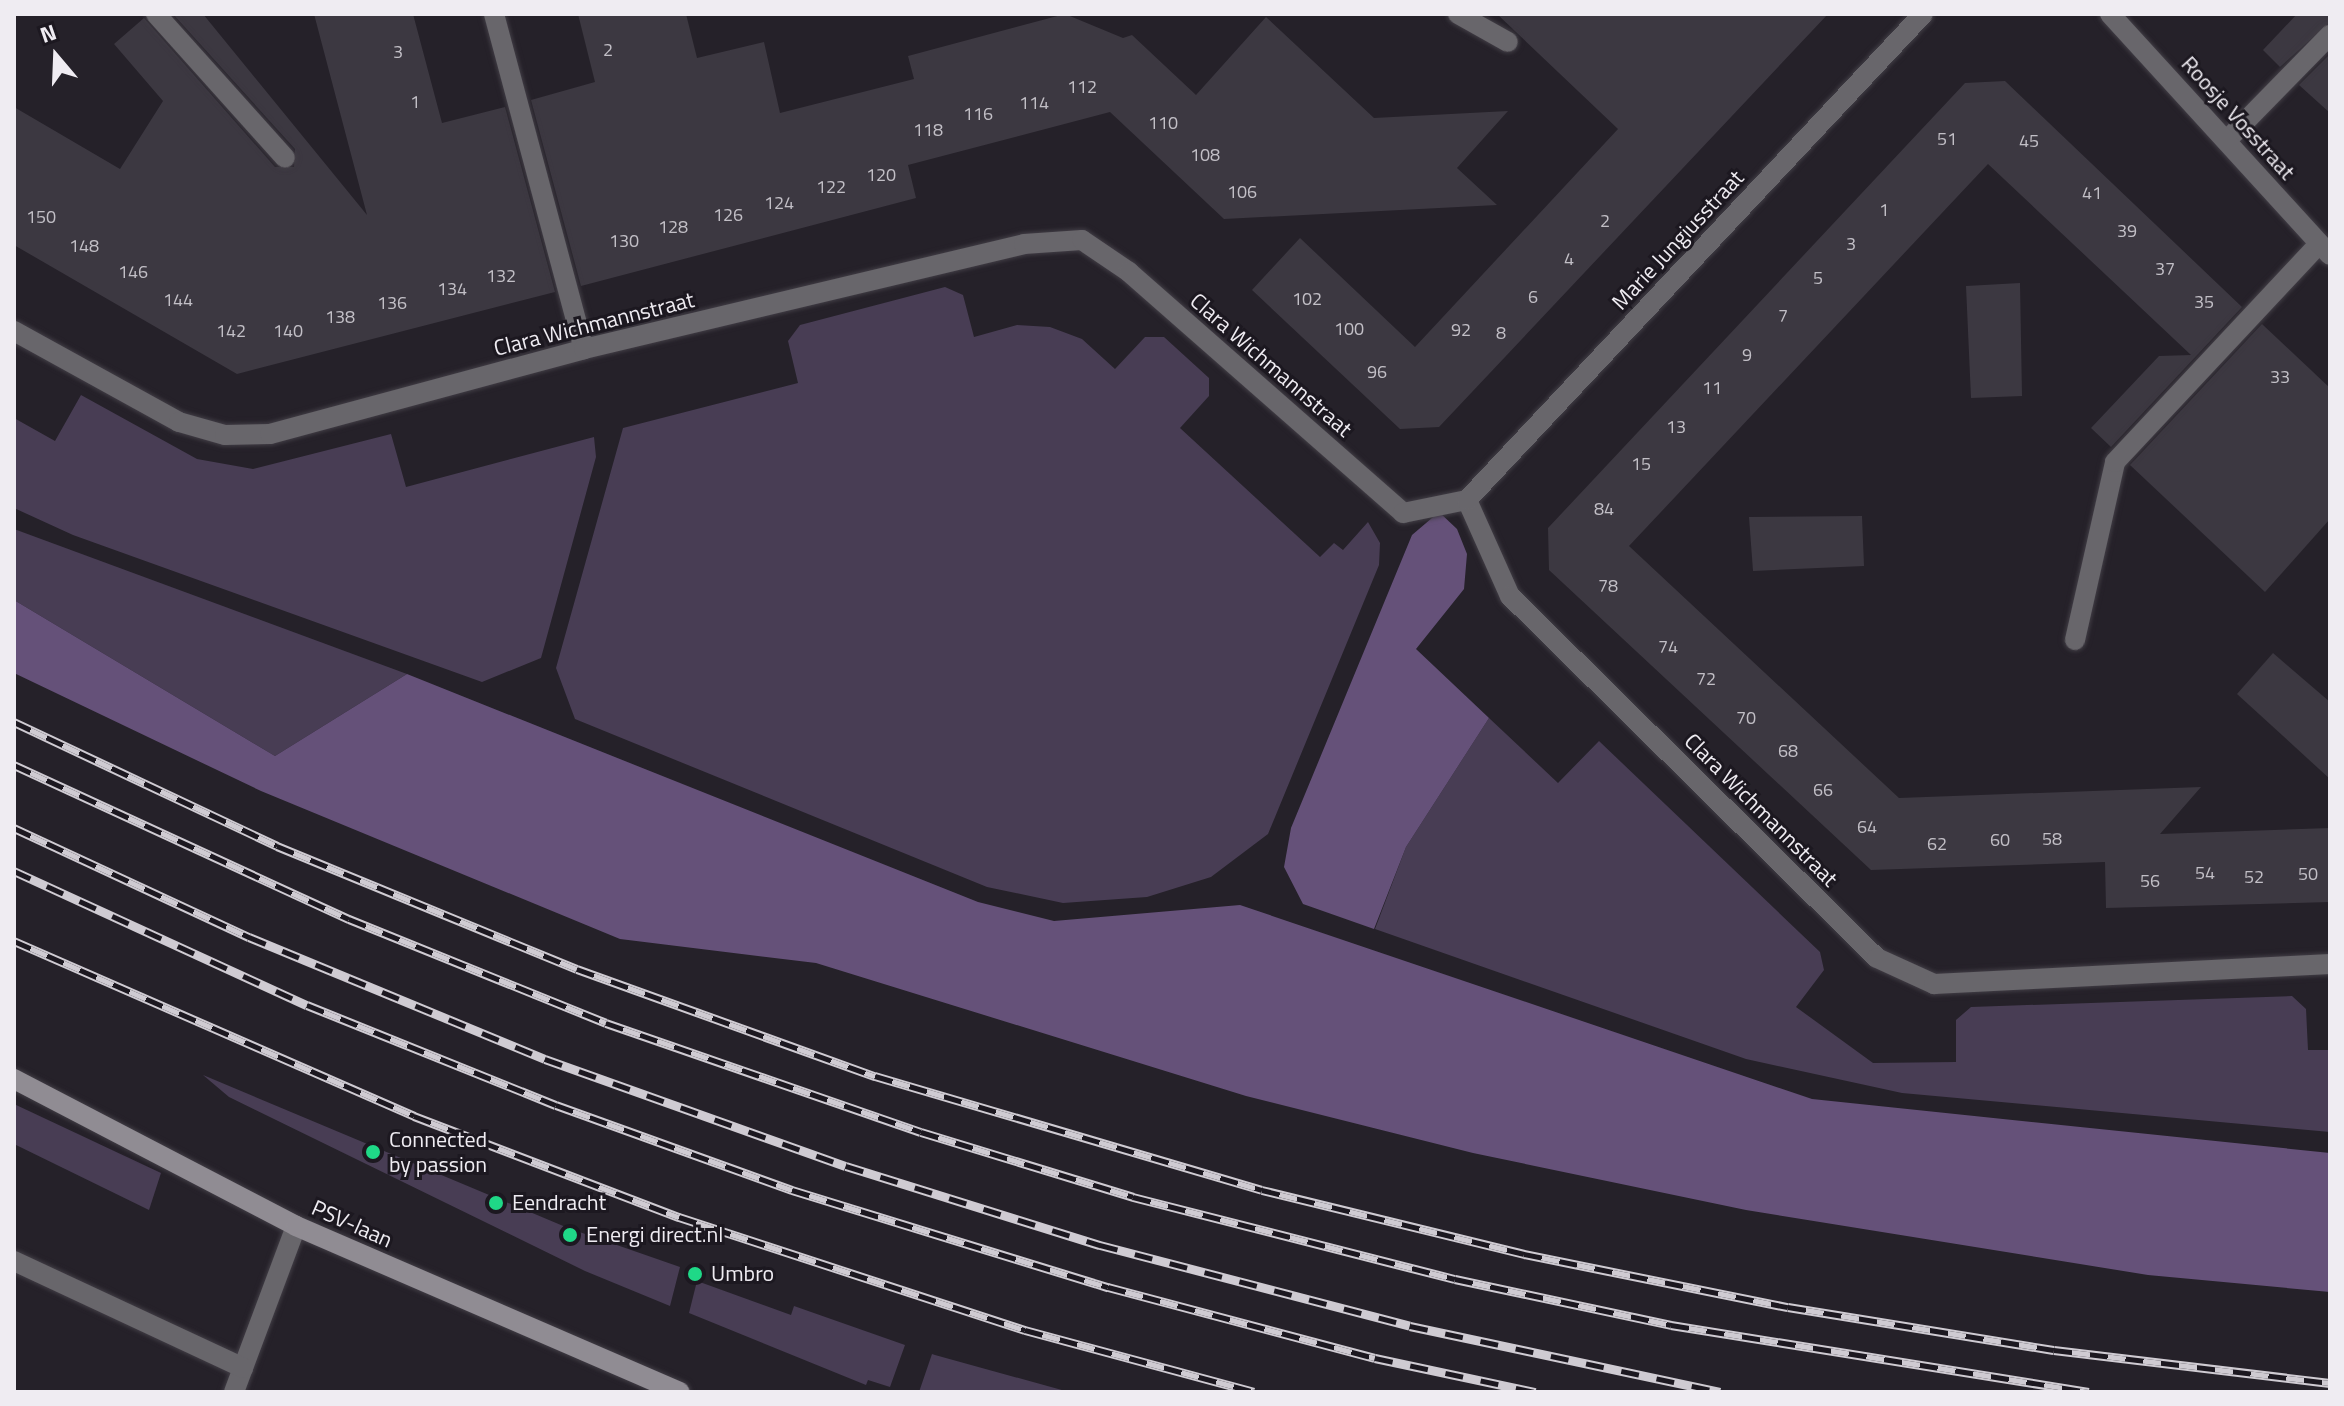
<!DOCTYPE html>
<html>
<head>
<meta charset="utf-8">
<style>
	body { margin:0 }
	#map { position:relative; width:2344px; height:1406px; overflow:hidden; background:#252129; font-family:"Titillium Web",sans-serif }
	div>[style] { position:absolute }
	.green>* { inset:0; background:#483d54 }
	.forest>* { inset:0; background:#655179 }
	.building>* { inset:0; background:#3c3841 }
	.roads { filter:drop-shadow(0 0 2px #413d45) drop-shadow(0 0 2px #413d45) }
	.lane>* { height:20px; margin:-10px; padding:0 10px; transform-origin:10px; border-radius:10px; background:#68666b }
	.street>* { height:20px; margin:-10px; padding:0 10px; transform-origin:10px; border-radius:10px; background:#68666b }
	.secondary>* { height:20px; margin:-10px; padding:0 10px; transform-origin:10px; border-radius:10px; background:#908c93 }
	.rail>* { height:9px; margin-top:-4.5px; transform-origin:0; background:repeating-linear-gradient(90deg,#1c1820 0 18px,#cfcbd2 0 36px); box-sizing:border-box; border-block:2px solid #cfcbd2 }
	.dots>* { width:22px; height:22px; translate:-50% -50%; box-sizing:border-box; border:4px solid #1c1820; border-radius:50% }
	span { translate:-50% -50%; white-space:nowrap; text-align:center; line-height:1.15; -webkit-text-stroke:6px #1c1820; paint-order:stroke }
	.number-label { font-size:18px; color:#c2bfc6 }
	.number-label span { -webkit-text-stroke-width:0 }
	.street-label { font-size:22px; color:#efecf2 }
	.poi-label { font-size:22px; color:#efecf2 }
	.left { translate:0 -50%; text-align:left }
	.frame { position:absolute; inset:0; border:16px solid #efecf2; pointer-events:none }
	.north { position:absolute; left:16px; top:16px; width:80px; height:80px; -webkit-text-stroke:6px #1c1820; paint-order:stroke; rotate:341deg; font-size:22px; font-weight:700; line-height:32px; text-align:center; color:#efecf2 }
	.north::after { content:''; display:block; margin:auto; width:28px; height:36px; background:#efecf2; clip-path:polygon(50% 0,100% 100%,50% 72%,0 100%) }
</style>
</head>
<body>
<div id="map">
	<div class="green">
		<div style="clip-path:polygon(945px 287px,963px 295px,974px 337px,1017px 325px,1050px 327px,1082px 339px,1115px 369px,1145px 337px,1164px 337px,1209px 378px,1209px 396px,1180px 428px,1320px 557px,1334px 543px,1343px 550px,1368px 522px,1380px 543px,1379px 565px,1268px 834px,1211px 877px,1147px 897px,1063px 903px,987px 887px,575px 719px,556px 668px,623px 428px,798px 383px,788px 341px,800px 325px)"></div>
		<div style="clip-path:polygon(81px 395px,197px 459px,253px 469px,391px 434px,406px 487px,594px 437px,596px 457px,541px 658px,482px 682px,73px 535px,14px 508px,14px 418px,55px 441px)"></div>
		<div style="clip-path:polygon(14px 529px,407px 674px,275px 756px,14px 600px)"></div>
		<div style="clip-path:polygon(1489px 718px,1558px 783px,1599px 741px,1820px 952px,1824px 970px,1796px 1007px,1873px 1063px,1956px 1062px,1956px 1020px,1971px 1007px,2292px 996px,2306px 1009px,2308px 1050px,2330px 1050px,2330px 1132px,1902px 1093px,1746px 1059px,1375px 929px,1406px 847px)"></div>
		<div style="clip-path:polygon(203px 1075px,568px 1228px,680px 1267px,670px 1306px,585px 1271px,229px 1097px)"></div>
		<div style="clip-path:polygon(14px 1104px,161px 1173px,149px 1210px,14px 1144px)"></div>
		<div style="clip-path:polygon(697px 1281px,791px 1315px,794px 1306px,905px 1345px,890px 1387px,868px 1380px,866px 1385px,689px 1313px)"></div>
		<div style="clip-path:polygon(932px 1354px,935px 1355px,1069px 1392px,919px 1392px)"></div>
	</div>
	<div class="forest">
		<div style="clip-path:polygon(1439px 512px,1457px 529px,1467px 554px,1464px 589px,1416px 649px,1489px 718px,1406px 847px,1374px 929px,1303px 904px,1284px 867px,1291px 828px,1412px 535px)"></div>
		<div style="clip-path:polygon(14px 600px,275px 756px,407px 674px,978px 902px,1054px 921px,1240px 905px,1812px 1099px,2330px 1153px,2330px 1292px,2148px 1275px,1746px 1210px,1473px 1153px,1246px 1096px,816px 963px,620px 939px,261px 791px,14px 673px)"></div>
	</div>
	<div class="building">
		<div style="clip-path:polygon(173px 14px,203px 14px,367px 215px,314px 14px,413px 14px,442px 123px,505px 107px,555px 292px,237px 374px,14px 245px,14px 107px,120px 169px,163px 101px,114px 44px,144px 18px,275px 167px,294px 167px,295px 149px)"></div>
		<div style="clip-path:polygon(578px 14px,686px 14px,697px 58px,764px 42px,780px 113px,914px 79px,908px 56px,1065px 14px,1123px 38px,1132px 35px,1196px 95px,1266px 17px,1374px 118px,1508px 111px,1457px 168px,1497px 205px,1224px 219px,1110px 112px,908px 165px,916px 198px,581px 286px,531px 100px,595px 82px)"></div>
		<div style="clip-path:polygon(1497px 14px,1828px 14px,1439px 427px,1400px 429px,1252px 290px,1300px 238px,1415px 347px,1618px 129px)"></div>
		<div style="clip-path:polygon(2297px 14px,2330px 14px,2330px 22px,2280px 67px,2263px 50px)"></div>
		<div style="clip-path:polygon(2330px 54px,2330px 113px,2299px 85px)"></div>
		<div style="clip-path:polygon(2005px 81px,2242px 307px,2111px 447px,2091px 428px,2159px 356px,2191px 355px,1988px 164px,1629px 546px,1899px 798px,2201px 787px,2160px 834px,2330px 828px,2330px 902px,2106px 908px,2105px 862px,1871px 870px,1549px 570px,1548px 528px,1965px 83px)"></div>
		<div style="clip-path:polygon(2020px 283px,2022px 396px,1971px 398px,1966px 286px)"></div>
		<div style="clip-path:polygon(2262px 324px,2330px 388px,2330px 519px,2265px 592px,2130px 465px)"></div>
		<div style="clip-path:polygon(1862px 516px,1864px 566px,1753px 571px,1749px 517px)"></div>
		<div style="clip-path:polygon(2273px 653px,2330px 702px,2330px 779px,2237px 694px)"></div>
	</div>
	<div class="roads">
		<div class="lane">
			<div style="left:156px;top:14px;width:193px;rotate:48.1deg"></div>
			<div style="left:1458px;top:14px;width:57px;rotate:29.2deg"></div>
			<div style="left:2228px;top:139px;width:146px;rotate:-45.6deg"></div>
			<div style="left:2075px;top:640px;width:182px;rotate:-77.3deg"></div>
			<div style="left:2115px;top:462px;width:297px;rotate:-46.9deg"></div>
			<div style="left:234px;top:1392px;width:177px;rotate:-69.5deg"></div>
		</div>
		<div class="street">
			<div style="left:494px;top:14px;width:347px;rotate:75deg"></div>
			<div style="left:2110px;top:14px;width:326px;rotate:47.6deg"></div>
			<div style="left:14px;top:331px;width:188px;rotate:28.9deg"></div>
			<div style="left:179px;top:422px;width:48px;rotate:15.8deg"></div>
			<div style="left:225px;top:435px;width:45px;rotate:-1.3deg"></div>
			<div style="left:270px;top:434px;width:325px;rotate:-15.1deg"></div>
			<div style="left:584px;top:349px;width:452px;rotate:-13.4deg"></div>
			<div style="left:1024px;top:244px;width:58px;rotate:-3.9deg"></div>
			<div style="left:1082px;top:240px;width:57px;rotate:34.2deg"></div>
			<div style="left:1129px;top:272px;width:365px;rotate:41.3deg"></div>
			<div style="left:1403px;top:513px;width:65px;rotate:-11.5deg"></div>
			<div style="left:1467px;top:500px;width:105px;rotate:65.9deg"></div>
			<div style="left:1510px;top:596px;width:515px;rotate:44.61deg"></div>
			<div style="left:1877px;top:958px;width:63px;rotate:24.5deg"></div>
			<div style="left:1934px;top:984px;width:397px;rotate:-2.9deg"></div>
			<div style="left:1467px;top:500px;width:666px;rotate:-46.82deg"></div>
			<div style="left:14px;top:1261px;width:253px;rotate:25deg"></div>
		</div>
		<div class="secondary">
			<div style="left:14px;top:1079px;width:318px;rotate:27.5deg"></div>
			<div style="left:296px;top:1226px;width:418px;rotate:23.4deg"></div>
		</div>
	</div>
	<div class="rail">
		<div style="left:14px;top:722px;width:291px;rotate:25.2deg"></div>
		<div style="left:277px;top:846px;width:324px;rotate:22.3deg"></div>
		<div style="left:577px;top:969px;width:317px;rotate:19.8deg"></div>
		<div style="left:875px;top:1076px;width:403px;rotate:16.4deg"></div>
		<div style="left:1262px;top:1190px;width:270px;rotate:13.7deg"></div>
		<div style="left:1524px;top:1254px;width:269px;rotate:11.4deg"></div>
		<div style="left:1788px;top:1307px;width:269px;rotate:9.2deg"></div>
		<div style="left:2054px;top:1350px;width:278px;rotate:6.8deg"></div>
		<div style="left:14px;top:765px;width:369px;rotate:24.7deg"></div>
		<div style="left:349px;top:919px;width:277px;rotate:22deg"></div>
		<div style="left:606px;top:1023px;width:333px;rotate:19.1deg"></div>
		<div style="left:921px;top:1132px;width:222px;rotate:17deg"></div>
		<div style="left:1133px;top:1197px;width:332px;rotate:14.3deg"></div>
		<div style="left:1455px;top:1279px;width:221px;rotate:12deg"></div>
		<div style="left:1671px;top:1325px;width:423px;rotate:9.1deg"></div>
		<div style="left:14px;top:828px;width:259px;rotate:24.9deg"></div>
		<div style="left:249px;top:937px;width:320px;rotate:22.4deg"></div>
		<div style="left:545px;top:1059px;width:319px;rotate:19.6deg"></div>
		<div style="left:846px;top:1166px;width:266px;rotate:17.3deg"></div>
		<div style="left:1100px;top:1245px;width:320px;rotate:14.6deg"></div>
		<div style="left:1410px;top:1326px;width:317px;rotate:12deg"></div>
		<div style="left:14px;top:871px;width:322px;rotate:24.6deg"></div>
		<div style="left:307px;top:1005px;width:268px;rotate:21.9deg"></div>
		<div style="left:556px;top:1105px;width:251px;rotate:19.8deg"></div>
		<div style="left:792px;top:1190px;width:331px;rotate:17.1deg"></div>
		<div style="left:1108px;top:1287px;width:276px;rotate:14.9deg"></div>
		<div style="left:1375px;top:1358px;width:164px;rotate:12deg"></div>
		<div style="left:14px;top:941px;width:437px;rotate:23.6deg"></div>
		<div style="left:414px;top:1116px;width:284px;rotate:20.9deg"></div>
		<div style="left:679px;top:1217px;width:364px;rotate:18.1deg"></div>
		<div style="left:1025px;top:1330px;width:237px;rotate:15.1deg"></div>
	</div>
	<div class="dots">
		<div style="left:373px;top:1152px;background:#1fd887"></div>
		<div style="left:496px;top:1203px;background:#1fd887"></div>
		<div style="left:570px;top:1235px;background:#1fd887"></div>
		<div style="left:695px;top:1274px;background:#1fd887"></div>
	</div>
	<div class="number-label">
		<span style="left:608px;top:50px">2</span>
		<span style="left:398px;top:52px">3</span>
		<span style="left:1082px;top:87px">112</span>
		<span style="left:415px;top:102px">1</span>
		<span style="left:1034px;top:103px">114</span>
		<span style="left:978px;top:114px">116</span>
		<span style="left:1163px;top:123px">110</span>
		<span style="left:928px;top:130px">118</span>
		<span style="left:1947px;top:139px">51</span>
		<span style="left:2029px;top:141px">45</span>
		<span style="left:1205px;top:155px">108</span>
		<span style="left:881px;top:175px">120</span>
		<span style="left:831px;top:187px">122</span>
		<span style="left:1242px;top:192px">106</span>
		<span style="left:2092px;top:193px">41</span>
		<span style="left:779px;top:203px">124</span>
		<span style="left:1884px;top:210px">1</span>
		<span style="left:728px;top:215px">126</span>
		<span style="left:41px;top:217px">150</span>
		<span style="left:1605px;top:221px">2</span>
		<span style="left:673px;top:227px">128</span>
		<span style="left:2127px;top:231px">39</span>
		<span style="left:624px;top:241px">130</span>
		<span style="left:1851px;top:244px">3</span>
		<span style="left:84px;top:246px">148</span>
		<span style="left:1569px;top:259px">4</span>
		<span style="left:2165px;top:269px">37</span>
		<span style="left:133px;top:272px">146</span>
		<span style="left:501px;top:276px">132</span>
		<span style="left:1818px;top:278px">5</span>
		<span style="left:452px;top:289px">134</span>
		<span style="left:1533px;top:297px">6</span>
		<span style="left:1307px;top:299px">102</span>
		<span style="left:178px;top:300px">144</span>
		<span style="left:2204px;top:302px">35</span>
		<span style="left:392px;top:303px">136</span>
		<span style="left:1783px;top:316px">7</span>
		<span style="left:340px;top:317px">138</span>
		<span style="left:1349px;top:329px">100</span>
		<span style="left:1461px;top:330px">92</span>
		<span style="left:231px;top:331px">142</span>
		<span style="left:288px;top:331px">140</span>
		<span style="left:1501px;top:333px">8</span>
		<span style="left:1747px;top:355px">9</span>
		<span style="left:1377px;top:372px">96</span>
		<span style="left:2280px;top:377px">33</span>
		<span style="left:1712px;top:388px">11</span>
		<span style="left:1676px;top:427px">13</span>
		<span style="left:1641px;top:464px">15</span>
		<span style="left:1604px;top:509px">84</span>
		<span style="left:1608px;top:586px">78</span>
		<span style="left:1668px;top:647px">74</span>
		<span style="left:1706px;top:679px">72</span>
		<span style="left:1746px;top:718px">70</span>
		<span style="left:1788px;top:751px">68</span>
		<span style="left:1823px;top:790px">66</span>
		<span style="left:1867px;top:827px">64</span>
		<span style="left:2052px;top:839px">58</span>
		<span style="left:2000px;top:840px">60</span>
		<span style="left:1937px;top:844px">62</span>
		<span style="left:2205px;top:873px">54</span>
		<span style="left:2308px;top:874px">50</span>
		<span style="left:2254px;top:877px">52</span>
		<span style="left:2150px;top:881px">56</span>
	</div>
	<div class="street-label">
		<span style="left:2238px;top:118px;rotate:48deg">Roosje Vosstraat</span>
		<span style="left:1678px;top:240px;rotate:-47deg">Marie Jungiusstraat</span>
		<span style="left:594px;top:324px;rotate:-14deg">Clara Wichmannstraat</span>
		<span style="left:1271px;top:365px;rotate:41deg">Clara Wichmannstraat</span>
		<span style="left:1761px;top:810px;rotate:45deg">Clara Wichmannstraat</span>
		<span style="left:352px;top:1224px;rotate:24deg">PSV-laan</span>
	</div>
	<div class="poi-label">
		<span class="left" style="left:389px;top:1152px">Connected<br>by passion</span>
		<span class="left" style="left:512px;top:1203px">Eendracht</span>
		<span class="left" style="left:586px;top:1235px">Energi direct.nl</span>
		<span class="left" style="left:711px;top:1274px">Umbro</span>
	</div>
	<div class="frame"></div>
	<div class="north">N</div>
</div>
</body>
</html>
